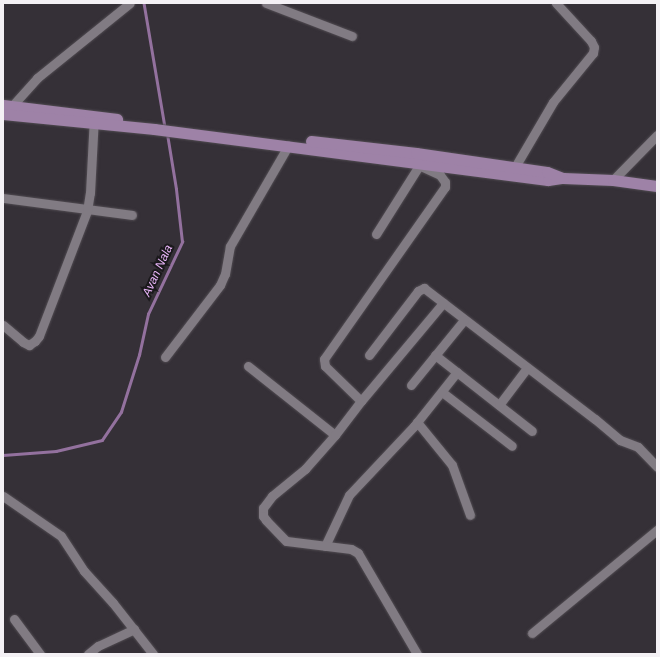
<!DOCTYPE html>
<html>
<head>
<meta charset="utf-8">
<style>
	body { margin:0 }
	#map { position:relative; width:660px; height:657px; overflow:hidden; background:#353037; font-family:Arial,sans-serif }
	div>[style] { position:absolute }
	.stream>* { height:2.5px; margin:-1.25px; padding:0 1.25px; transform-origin:1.25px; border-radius:1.25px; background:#93719e }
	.roads { filter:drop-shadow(0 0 1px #514c52) drop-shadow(0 0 1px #514c52) }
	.minor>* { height:9px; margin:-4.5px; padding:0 4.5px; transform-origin:4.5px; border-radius:4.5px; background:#817b83 }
	.major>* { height:11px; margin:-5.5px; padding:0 5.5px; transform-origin:5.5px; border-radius:5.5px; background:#9e82a7 }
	span { translate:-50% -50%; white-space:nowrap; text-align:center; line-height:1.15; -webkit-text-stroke:4px #1b191c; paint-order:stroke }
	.water-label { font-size:12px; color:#e9b5f9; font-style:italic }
	.frame { position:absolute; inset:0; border:4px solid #f4f1f5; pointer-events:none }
</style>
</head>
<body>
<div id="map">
	<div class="stream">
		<div style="left:144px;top:3px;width:126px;rotate:80.4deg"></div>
		<div style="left:3px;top:455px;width:53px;rotate:-4.3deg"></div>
		<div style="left:56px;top:451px;width:47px;rotate:-13.4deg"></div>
		<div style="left:102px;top:440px;width:34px;rotate:-56deg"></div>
		<div style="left:121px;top:412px;width:60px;rotate:-72.5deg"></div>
		<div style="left:139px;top:355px;width:42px;rotate:-77.6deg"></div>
		<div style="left:148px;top:314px;width:80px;rotate:-64.7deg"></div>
		<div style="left:182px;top:242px;width:53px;rotate:-96.5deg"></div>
		<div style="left:176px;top:189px;width:56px;rotate:-99.3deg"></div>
	</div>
	<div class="roads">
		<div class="minor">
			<div style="left:266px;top:3px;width:92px;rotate:21deg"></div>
			<div style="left:12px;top:106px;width:38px;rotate:-48deg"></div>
			<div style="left:37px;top:78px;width:119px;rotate:-38.9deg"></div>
			<div style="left:512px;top:172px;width:81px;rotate:-59.6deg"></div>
			<div style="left:553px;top:102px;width:63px;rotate:-50.8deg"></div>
			<div style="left:593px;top:53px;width:6px;rotate:-81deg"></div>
			<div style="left:594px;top:47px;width:7px;rotate:-117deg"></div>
			<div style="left:591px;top:41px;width:52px;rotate:-132.6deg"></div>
			<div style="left:613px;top:180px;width:63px;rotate:-45.6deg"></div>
			<div style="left:3px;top:198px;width:130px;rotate:7.5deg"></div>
			<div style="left:376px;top:234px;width:86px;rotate:-57.8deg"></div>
			<div style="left:3px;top:325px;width:26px;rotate:40deg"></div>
			<div style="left:23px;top:342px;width:7px;rotate:27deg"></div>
			<div style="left:29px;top:345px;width:7px;rotate:-34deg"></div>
			<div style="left:35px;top:341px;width:6px;rotate:-51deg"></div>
			<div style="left:39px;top:336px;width:134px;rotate:-69deg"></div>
			<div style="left:87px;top:211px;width:18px;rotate:-81deg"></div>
			<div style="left:90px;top:193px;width:76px;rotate:-87deg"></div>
			<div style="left:369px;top:355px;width:81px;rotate:-52.6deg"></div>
			<div style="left:418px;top:291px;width:7px;rotate:-27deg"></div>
			<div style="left:424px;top:288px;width:215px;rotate:37.5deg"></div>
			<div style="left:595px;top:419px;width:33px;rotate:40deg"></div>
			<div style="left:620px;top:440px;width:19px;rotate:21deg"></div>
			<div style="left:638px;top:447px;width:28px;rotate:46deg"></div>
			<div style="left:435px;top:355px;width:123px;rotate:38.1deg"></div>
			<div style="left:165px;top:357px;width:91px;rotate:-52.6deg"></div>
			<div style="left:220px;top:285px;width:12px;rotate:-66deg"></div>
			<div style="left:225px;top:274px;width:28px;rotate:-80deg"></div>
			<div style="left:230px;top:246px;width:116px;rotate:-59.9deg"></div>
			<div style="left:248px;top:366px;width:111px;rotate:38.4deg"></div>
			<div style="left:411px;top:385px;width:84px;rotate:-50.8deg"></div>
			<div style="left:442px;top:392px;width:88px;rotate:37.6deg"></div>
			<div style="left:361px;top:401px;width:50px;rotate:-135.8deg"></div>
			<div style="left:325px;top:366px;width:7px;rotate:-98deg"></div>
			<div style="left:324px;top:359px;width:210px;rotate:-54.9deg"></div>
			<div style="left:445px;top:187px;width:5px;rotate:-90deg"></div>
			<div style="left:445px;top:182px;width:9px;rotate:-126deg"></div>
			<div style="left:440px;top:175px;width:21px;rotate:-155deg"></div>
			<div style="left:499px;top:405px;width:46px;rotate:-52.9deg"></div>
			<div style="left:417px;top:422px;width:55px;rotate:50.9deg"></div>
			<div style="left:452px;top:465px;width:53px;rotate:70.2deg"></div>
			<div style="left:3px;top:496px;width:70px;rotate:34.6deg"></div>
			<div style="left:61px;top:536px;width:42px;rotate:56.7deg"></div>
			<div style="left:84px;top:571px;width:43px;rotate:47.8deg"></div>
			<div style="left:113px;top:603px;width:65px;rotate:51.9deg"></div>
			<div style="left:325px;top:546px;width:56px;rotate:-64.8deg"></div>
			<div style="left:349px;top:495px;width:95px;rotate:-46.7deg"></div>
			<div style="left:414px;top:426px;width:69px;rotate:-51.5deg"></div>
			<div style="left:14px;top:619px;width:44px;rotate:53.4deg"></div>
			<div style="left:532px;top:633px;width:162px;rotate:-39.5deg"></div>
			<div style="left:88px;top:654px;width:13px;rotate:-39deg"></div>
			<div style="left:98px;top:646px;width:40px;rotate:-25deg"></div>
			<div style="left:417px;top:654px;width:117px;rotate:-120.3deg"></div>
			<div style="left:358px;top:553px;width:8px;rotate:-150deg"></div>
			<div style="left:351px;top:549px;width:65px;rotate:-173deg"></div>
			<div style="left:286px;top:541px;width:29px;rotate:-134deg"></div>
			<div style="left:266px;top:520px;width:5px;rotate:-127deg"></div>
			<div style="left:263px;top:516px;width:8px;rotate:-90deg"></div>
			<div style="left:263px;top:508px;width:15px;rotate:-53deg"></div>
			<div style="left:272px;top:496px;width:43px;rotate:-39.3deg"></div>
			<div style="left:305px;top:469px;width:45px;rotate:-48.6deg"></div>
			<div style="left:335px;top:435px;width:43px;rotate:-52.6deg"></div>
			<div style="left:361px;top:401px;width:128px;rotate:-50.1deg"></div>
		</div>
		<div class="major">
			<div style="left:3px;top:105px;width:115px;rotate:7deg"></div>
			<div style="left:3px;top:114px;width:152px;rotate:5.7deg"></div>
			<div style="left:154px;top:129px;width:397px;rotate:7.4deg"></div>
			<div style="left:548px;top:180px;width:15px;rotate:-8deg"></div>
			<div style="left:563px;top:178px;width:50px;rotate:2.3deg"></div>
			<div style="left:613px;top:180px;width:44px;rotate:7.8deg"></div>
			<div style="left:311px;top:141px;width:106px;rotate:6.5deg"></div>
			<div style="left:416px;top:153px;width:132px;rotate:8.3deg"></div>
			<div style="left:547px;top:172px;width:17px;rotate:21deg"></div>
		</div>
	</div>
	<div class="water-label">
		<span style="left:158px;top:271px;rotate:-65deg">Avan Nala</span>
	</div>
	<div class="frame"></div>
</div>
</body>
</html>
